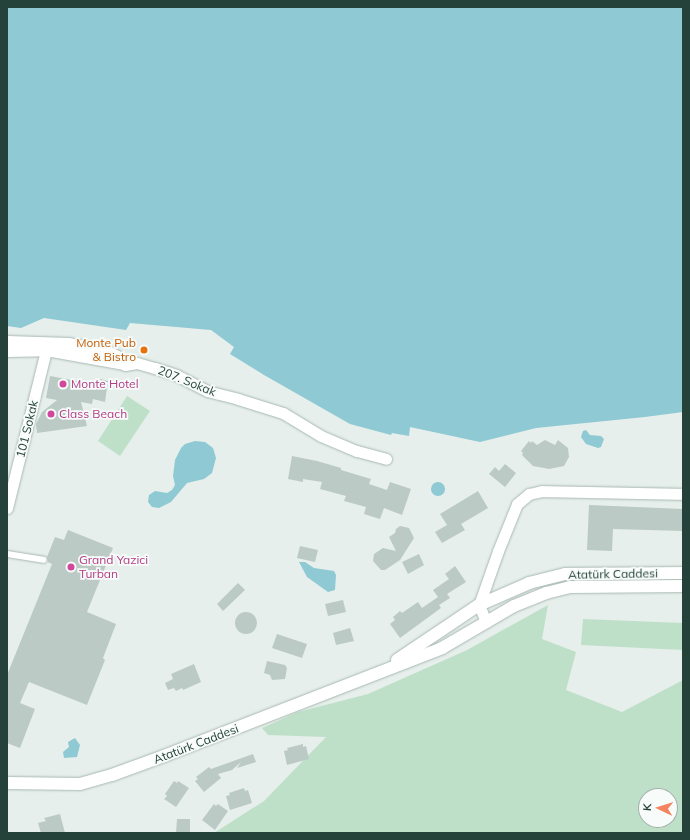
<!DOCTYPE html>
<html>
<head>
<meta charset="utf-8">
<style>
	body { margin:0 }
	#map { position:relative; width:690px; height:840px; overflow:hidden; background:#e6efeb; font-family:Mulish,sans-serif }
	div>[style] { position:absolute }
	.green>* { inset:0; background:#bfe0c8 }
	.water>* { inset:0; background:#8ec9d4 }
	.round { border-radius:50% }
	.building>* { inset:0; background:#bbcac4 }
	.roads { filter:drop-shadow(0 0 1px #a8b8b2) drop-shadow(0 0 1px #a8b8b2) }
	.lane>* { height:5.5px; margin:-2.75px; padding:0 2.75px; transform-origin:2.75px; border-radius:2.75px; background:#fff }
	.street>* { height:11px; margin:-5.5px; padding:0 5.5px; transform-origin:5.5px; border-radius:5.5px; background:#fff }
	.secondary>* { height:12px; margin:-6px; padding:0 6px; transform-origin:6px; border-radius:6px; background:#fff }
	.dots>* { width:11px; height:11px; translate:-50% -50%; box-sizing:border-box; border:2px solid #f7fbf9; border-radius:50% }
	span { translate:-50% -50%; white-space:nowrap; text-align:center; line-height:1.15; -webkit-text-stroke:3.5px #f7fbf9; paint-order:stroke }
	.food-label { font-size:12px; color:#c56008 }
	.right { translate:-100% -50%; text-align:right }
	.street-label { font-size:12px; color:#24423a }
	.hotel-label { font-size:12px; color:#b23c85 }
	.left { translate:0 -50%; text-align:left }
	.frame { position:absolute; inset:0; border:8px solid #24423a; pointer-events:none }
	.north { position:absolute; left:638px; top:788px; width:40px; height:40px; box-sizing:border-box; background:#f7fbf9; border:1px solid #a3b1ad; border-radius:50%; rotate:274deg; font-size:11px; font-weight:700; line-height:16px; text-align:center; color:#24423a }
	.north::after { content:''; display:block; margin:auto; width:14px; height:18px; background:#f4845f; clip-path:polygon(50% 0,100% 100%,50% 72%,0 100%) }
</style>
</head>
<body>
<div id="map">
	<div class="green">
		<div style="clip-path:polygon(127px 396px,150px 411px,120px 456px,98px 441px)"></div>
		<div style="clip-path:polygon(evenodd,548px 605px,542px 639px,576px 652px,566px 690px,622px 712px,683px 680px,683px 833px,214px 833px,264px 801px,326px 737px,268px 735px,262px 728px,298px 712px,368px 694px,467px 650px,548px 605px,646px 796px,670px 796px,670px 820px,646px 820px,646px 796px)"></div>
		<div style="clip-path:polygon(583px 619px,683px 623px,683px 650px,581px 645px)"></div>
	</div>
	<div class="water">
		<div style="clip-path:polygon(7px 7px,683px 7px,683px 412px,645px 417px,536px 428px,480px 442px,410px 427px,409px 436px,392px 433px,391px 435px,350px 424px,264px 375px,230px 354px,234px 347px,211px 330px,130px 323px,126px 330px,44px 318px,21px 328px,7px 326px)"></div>
		<div style="clip-path:polygon(586px 430px,590px 435px,601px 436px,604px 439px,601px 447px,598px 448px,586px 444px,581px 437px,583px 431px)"></div>
		<div style="clip-path:polygon(195px 441px,205px 442px,213px 448px,216px 458px,212px 473px,204px 479px,187px 483px,171px 502px,159px 508px,152px 507px,148px 502px,149px 495px,155px 491px,167px 493px,172px 490px,175px 485px,173px 476px,175px 460px,181px 448px,185px 444px)"></div>
		<div class="round" style="left:431px;top:482px;width:14px;height:14px"></div>
		<div style="clip-path:polygon(299px 562px,305px 562px,314px 568px,334px 571px,336px 575px,335px 590px,328px 592px,307px 577px)"></div>
		<div style="clip-path:polygon(75px 738px,80px 745px,77px 757px,64px 758px,63px 752px,69px 747px,68px 742px)"></div>
	</div>
	<div class="building">
		<div style="clip-path:polygon(50px 376px,98px 385px,100px 379px,108px 381px,105px 402px,93px 399px,92px 404px,81px 402px,87px 426px,37px 433px,36px 424px,42px 412px,57px 400px,46px 398px)"></div>
		<div style="clip-path:polygon(545px 440px,555px 445px,558px 440px,568px 448px,569px 457px,564px 466px,549px 469px,533px 466px,522px 455px,523px 453px,521px 451px,529px 441px,531px 443px,532px 441px,537px 445px)"></div>
		<div style="clip-path:polygon(292px 456px,317px 461px,341px 468px,341px 470px,371px 479px,369px 484px,387px 490px,390px 482px,411px 489px,402px 515px,384px 508px,380px 519px,364px 514px,366px 507px,344px 501px,346px 496px,320px 489px,322px 482px,303px 479px,303px 482px,288px 479px)"></div>
		<div style="clip-path:polygon(505px 464px,516px 473px,505px 487px,489px 474px,495px 467px,499px 471px)"></div>
		<div style="clip-path:polygon(478px 491px,488px 508px,461px 524px,465px 530px,442px 543px,435px 532px,447px 525px,440px 514px)"></div>
		<div style="clip-path:polygon(589px 505px,683px 509px,683px 531px,613px 529px,612px 551px,587px 550px)"></div>
		<div style="clip-path:polygon(400px 526px,409px 528px,414px 538px,400px 560px,385px 570px,381px 570px,373px 561px,374px 554px,383px 548px,396px 551px,389px 537px,395px 533px,396px 529px)"></div>
		<div style="clip-path:polygon(68px 530px,113px 548px,87px 612px,116px 624px,103px 658px,105px 660px,87px 705px,29px 682px,20px 703px,35px 709px,20px 748px,7px 743px,7px 675px,52px 564px,48px 562px,47px 557px,55px 537px,64px 540px)"></div>
		<div style="clip-path:polygon(300px 546px,318px 550px,315px 562px,297px 558px)"></div>
		<div style="clip-path:polygon(419px 554px,424px 565px,408px 574px,402px 562px)"></div>
		<div style="clip-path:polygon(455px 566px,466px 582px,447px 594px,450px 598px,439px 605px,441px 608px,400px 638px,390px 624px,395px 620px,393px 617px,400px 611px,402px 613px,418px 602px,422px 608px,438px 597px,433px 590px,449px 579px,445px 574px)"></div>
		<div style="clip-path:polygon(238px 583px,245px 590px,223px 611px,217px 604px)"></div>
		<div style="clip-path:polygon(343px 600px,346px 612px,328px 616px,325px 604px)"></div>
		<div class="round" style="left:235px;top:612px;width:22px;height:22px"></div>
		<div style="clip-path:polygon(350px 628px,354px 641px,336px 645px,333px 633px)"></div>
		<div style="clip-path:polygon(277px 634px,307px 644px,302px 658px,272px 648px)"></div>
		<div style="clip-path:polygon(267px 661px,285px 665px,287px 668px,285px 679px,272px 680px,270px 675px,264px 673px)"></div>
		<div style="clip-path:polygon(194px 664px,201px 682px,183px 690px,182px 688px,176px 691px,174px 688px,168px 690px,165px 683px,173px 679px,171px 674px)"></div>
		<div style="clip-path:polygon(303px 744px,303px 747px,306px 746px,309px 759px,287px 765px,284px 751px,288px 750px,287px 748px)"></div>
		<div style="clip-path:polygon(253px 754px,256px 762px,237px 768px,241px 762px,232px 770px,218px 774px,221px 778px,204px 792px,195px 781px,198px 779px,196px 777px,209px 767px,211px 769px)"></div>
		<div style="clip-path:polygon(174px 781px,177px 783px,178px 781px,189px 788px,176px 807px,164px 799px,167px 796px,165px 794px)"></div>
		<div style="clip-path:polygon(244px 788px,245px 791px,248px 790px,252px 803px,230px 810px,226px 796px,230px 795px,229px 793px)"></div>
		<div style="clip-path:polygon(214px 804px,216px 806px,218px 804px,228px 811px,215px 830px,202px 820px)"></div>
		<div style="clip-path:polygon(60px 814px,65px 833px,41px 833px,38px 823px,46px 821px,44px 818px)"></div>
		<div style="clip-path:polygon(177px 819px,190px 819px,190px 833px,176px 833px)"></div>
	</div>
	<div class="roads">
		<div class="lane">
			<div style="left:7px;top:554px;width:37px;rotate:9deg"></div>
		</div>
		<div class="street">
			<div style="left:7px;top:341px;width:61px;rotate:1.9deg"></div>
			<div style="left:68px;top:343px;width:41px;rotate:11.3deg"></div>
			<div style="left:108px;top:351px;width:10px;rotate:29deg"></div>
			<div style="left:117px;top:356px;width:12px;rotate:48deg"></div>
			<div style="left:125px;top:365px;width:12px;rotate:-9deg"></div>
			<div style="left:137px;top:363px;width:19px;rotate:16deg"></div>
			<div style="left:155px;top:368px;width:22px;rotate:18deg"></div>
			<div style="left:176px;top:375px;width:35px;rotate:27deg"></div>
			<div style="left:207px;top:391px;width:32px;rotate:14deg"></div>
			<div style="left:238px;top:399px;width:47px;rotate:17.3deg"></div>
			<div style="left:283px;top:413px;width:44px;rotate:31.2deg"></div>
			<div style="left:321px;top:436px;width:39px;rotate:23deg"></div>
			<div style="left:357px;top:451px;width:30px;rotate:15deg"></div>
			<div style="left:7px;top:351px;width:39px;rotate:-1deg"></div>
			<div style="left:46px;top:350px;width:78px;rotate:10.3deg"></div>
			<div style="left:7px;top:508px;width:163px;rotate:-76.1deg"></div>
			<div style="left:486px;top:622px;width:18px;rotate:-112deg"></div>
			<div style="left:479px;top:605px;width:57px;rotate:-70.6deg"></div>
			<div style="left:498px;top:551px;width:51px;rotate:-68deg"></div>
			<div style="left:517px;top:504px;width:16px;rotate:-40deg"></div>
			<div style="left:529px;top:494px;width:13px;rotate:-13deg"></div>
			<div style="left:542px;top:491px;width:141px;rotate:1.2deg"></div>
		</div>
		<div class="secondary">
			<div style="left:397px;top:660px;width:99px;rotate:-33.9deg"></div>
			<div style="left:479px;top:605px;width:55px;rotate:-23.7deg"></div>
			<div style="left:529px;top:583px;width:37px;rotate:-14deg"></div>
			<div style="left:565px;top:574px;width:118px;rotate:-0.5deg"></div>
			<div style="left:7px;top:783px;width:73px;rotate:0.8deg"></div>
			<div style="left:80px;top:784px;width:33px;rotate:-16deg"></div>
			<div style="left:112px;top:775px;width:55px;rotate:-20.1deg"></div>
			<div style="left:164px;top:756px;width:298px;rotate:-21.2deg"></div>
			<div style="left:442px;top:648px;width:83px;rotate:-30.3deg"></div>
			<div style="left:514px;top:606px;width:35px;rotate:-22deg"></div>
			<div style="left:546px;top:593px;width:25px;rotate:-14deg"></div>
			<div style="left:570px;top:587px;width:113px;rotate:-0.5deg"></div>
		</div>
	</div>
	<div class="dots">
		<div style="left:144px;top:350px;background:#e8710a"></div>
		<div style="left:63px;top:384px;background:#d1479c"></div>
		<div style="left:51px;top:414px;background:#d1479c"></div>
		<div style="left:71px;top:567px;background:#d1479c"></div>
	</div>
	<div class="food-label">
		<span class="right" style="left:136px;top:350px">Monte Pub<br>&amp; Bistro</span>
	</div>
	<div class="street-label">
		<span style="left:187px;top:381px;rotate:22deg">207. Sokak</span>
		<span style="left:27px;top:429px;rotate:-76deg">101 Sokak</span>
		<span style="left:613px;top:574px;rotate:-1deg">Atatürk Caddesi</span>
		<span style="left:196px;top:744px;rotate:-21deg">Atatürk Caddesi</span>
	</div>
	<div class="hotel-label">
		<span class="left" style="left:71px;top:384px">Monte Hotel</span>
		<span class="left" style="left:59px;top:414px">Class Beach</span>
		<span class="left" style="left:79px;top:567px">Grand Yazici<br>Turban</span>
	</div>
	<div class="frame"></div>
	<div class="north">K</div>
</div>
</body>
</html>
